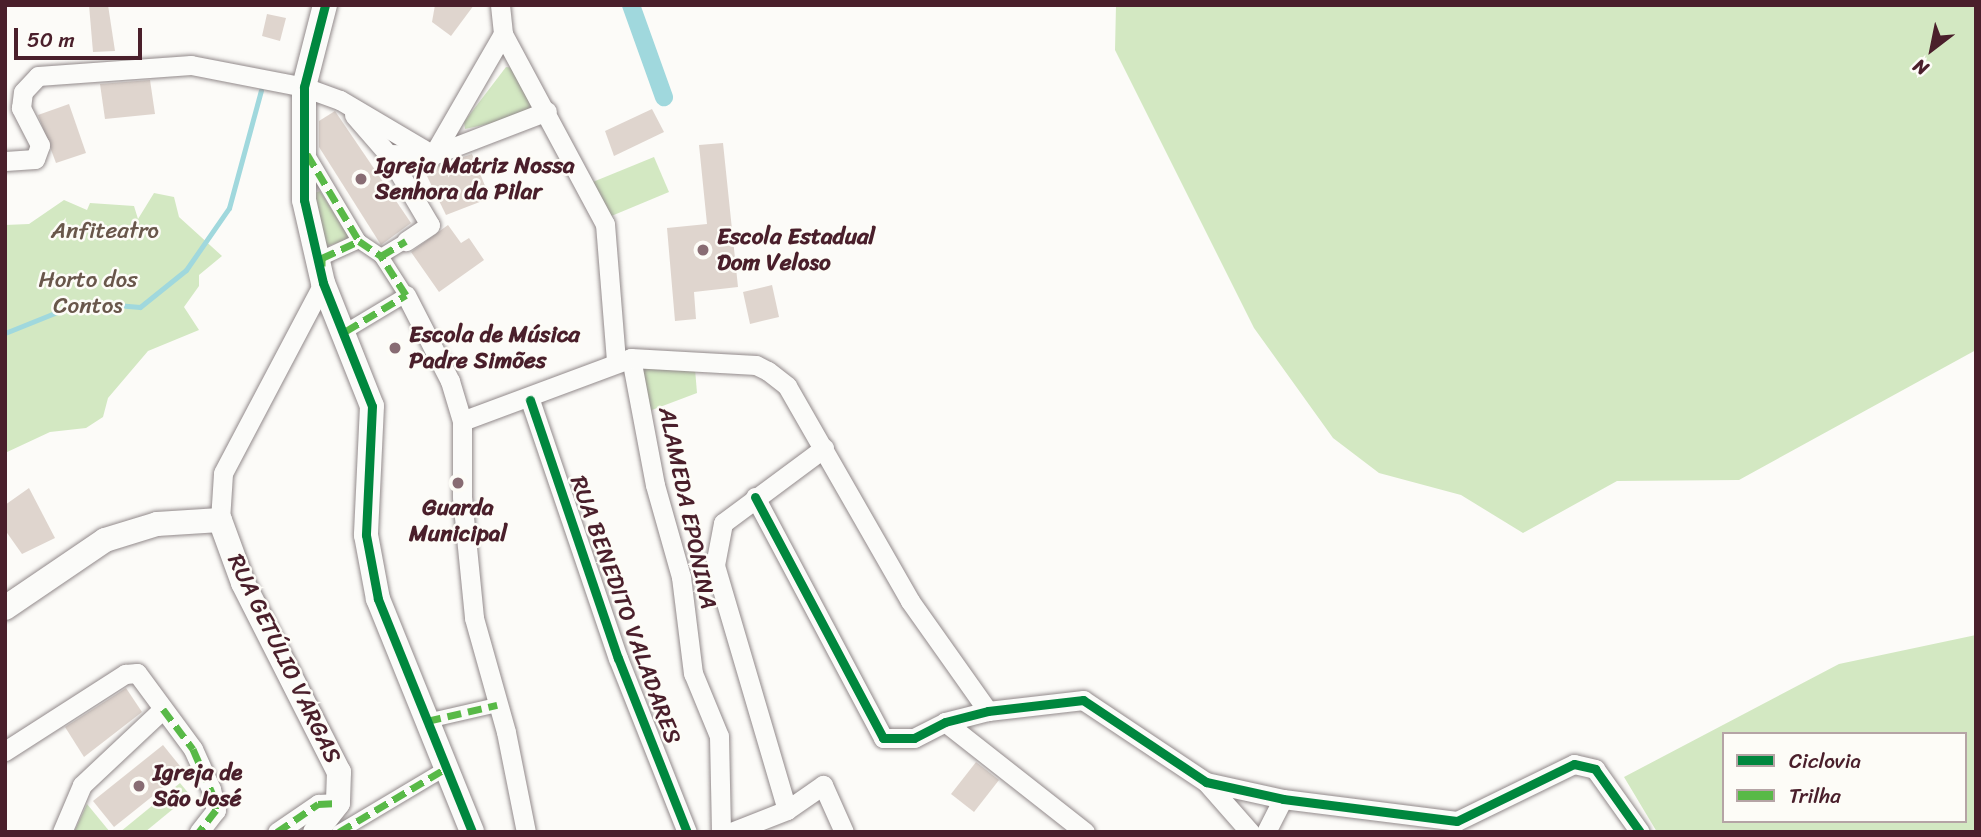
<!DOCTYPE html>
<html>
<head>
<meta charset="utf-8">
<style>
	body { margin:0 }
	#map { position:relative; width:1981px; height:837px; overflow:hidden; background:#fcfbf8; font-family:Sriracha,sans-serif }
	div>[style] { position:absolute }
	.green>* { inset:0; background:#d3e8c2 }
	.stream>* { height:5px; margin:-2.5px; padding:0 2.5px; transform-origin:2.5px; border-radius:2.5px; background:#a0d8dd }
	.canal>* { height:18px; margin:-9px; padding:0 9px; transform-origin:9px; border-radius:9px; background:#a0d8dd }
	.building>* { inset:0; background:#dfd5ce }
	.roads { filter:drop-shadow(0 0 2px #928a8b) drop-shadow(0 0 2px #928a8b) }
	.pedestrian>* { height:14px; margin:-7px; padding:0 7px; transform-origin:7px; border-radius:7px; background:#fbfbf9 }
	.minor>* { height:19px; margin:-9.5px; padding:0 9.5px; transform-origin:9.5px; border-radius:9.5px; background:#fbfbf9 }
	.tertiary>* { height:24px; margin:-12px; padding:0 12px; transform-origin:12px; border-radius:12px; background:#fbfbf9 }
	.quiet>* { height:7px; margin-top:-3.5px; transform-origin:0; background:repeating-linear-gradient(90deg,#58b947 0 14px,transparent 0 21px) }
	.cycleway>* { height:9px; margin:-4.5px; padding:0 4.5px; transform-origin:4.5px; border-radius:4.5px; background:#00873e }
	.dots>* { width:19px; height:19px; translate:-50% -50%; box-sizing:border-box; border:4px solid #fdfcf7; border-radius:50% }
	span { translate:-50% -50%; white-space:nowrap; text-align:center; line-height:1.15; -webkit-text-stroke:5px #fdfcf7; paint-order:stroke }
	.poi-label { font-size:23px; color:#4a1f2b; font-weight:700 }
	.left { translate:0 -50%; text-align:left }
	.park-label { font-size:23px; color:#69574b }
	.street-label { font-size:23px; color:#4a1f2b }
	.frame { position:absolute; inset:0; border:7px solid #4a1f2b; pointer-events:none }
	.legend { position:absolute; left:1722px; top:732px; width:245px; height:91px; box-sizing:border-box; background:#fdfcf7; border:2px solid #b5a4a5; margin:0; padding:9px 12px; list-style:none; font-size:21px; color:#4a1f2b }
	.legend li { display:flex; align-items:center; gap:14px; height:35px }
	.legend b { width:35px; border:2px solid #b5a4a5 }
	.north { position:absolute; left:1897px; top:14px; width:70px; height:70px; -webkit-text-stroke:5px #fdfcf7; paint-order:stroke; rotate:212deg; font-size:19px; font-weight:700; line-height:28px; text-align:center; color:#4a1f2b }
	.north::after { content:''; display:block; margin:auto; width:24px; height:32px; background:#4a1f2b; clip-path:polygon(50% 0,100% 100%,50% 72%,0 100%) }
	.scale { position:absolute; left:14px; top:28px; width:128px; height:32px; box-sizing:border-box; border:4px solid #4a1f2b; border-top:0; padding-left:9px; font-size:21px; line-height:24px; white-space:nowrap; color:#4a1f2b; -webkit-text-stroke:5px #fdfcf7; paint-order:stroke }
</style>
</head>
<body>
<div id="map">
	<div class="green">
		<div style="clip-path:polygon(1116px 5px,1976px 5px,1976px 350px,1739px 480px,1617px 481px,1523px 533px,1461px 495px,1379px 473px,1333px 438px,1254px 328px,1115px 50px)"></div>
		<div style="clip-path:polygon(506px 67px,514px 68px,535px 114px,465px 129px,464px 122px)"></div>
		<div style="clip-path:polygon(654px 157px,669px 192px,597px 222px,583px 186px)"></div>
		<div style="clip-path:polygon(320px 191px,350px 239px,311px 251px,312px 194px)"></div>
		<div style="clip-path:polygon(154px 193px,174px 197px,179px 217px,222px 256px,199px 275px,199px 286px,184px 307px,199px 330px,148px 351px,108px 398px,103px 417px,86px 428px,50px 432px,5px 453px,5px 225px,29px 224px,64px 200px,87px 210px,90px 203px,134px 206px,138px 219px)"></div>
		<div style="clip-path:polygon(641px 359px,695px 369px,697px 393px,644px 413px)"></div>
		<div style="clip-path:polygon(evenodd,1976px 635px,1976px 832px,1657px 832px,1624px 777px,1839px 664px,1976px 635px,1724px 734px,1965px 734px,1965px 821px,1724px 821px,1724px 734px)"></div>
		<div style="clip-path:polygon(180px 783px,190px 795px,145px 832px,120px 832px)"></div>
		<div style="clip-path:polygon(87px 804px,110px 832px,74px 832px)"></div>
	</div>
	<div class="stream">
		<div style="left:5px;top:333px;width:83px;rotate:-21.9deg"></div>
		<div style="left:82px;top:302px;width:58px;rotate:4.9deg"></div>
		<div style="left:140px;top:307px;width:59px;rotate:-38.8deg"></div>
		<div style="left:186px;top:270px;width:75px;rotate:-55.3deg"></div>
		<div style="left:229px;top:208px;width:122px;rotate:-74.8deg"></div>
	</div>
	<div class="canal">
		<div style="left:631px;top:5px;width:98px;rotate:70.3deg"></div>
	</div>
	<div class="building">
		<div style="clip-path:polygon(89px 5px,108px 5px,115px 51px,93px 52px)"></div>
		<div style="clip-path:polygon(435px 5px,474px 5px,451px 36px,432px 22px)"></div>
		<div style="clip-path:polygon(267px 14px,286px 18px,280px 41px,262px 36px)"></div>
		<div style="clip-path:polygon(150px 80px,155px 114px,105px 119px,100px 84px)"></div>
		<div style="clip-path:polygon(69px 104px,86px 153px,56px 163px,38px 115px)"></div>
		<div style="clip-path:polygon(652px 109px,664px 132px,614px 156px,605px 131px)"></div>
		<div style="clip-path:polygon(335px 111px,411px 223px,381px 245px,319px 147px,319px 121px)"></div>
		<div style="clip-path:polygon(723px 143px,738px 287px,694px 292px,696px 319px,675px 321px,667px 228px,707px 224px,699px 145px)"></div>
		<div style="clip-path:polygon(472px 154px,490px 198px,446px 215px,424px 170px)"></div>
		<div style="clip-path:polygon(448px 225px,461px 243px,469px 238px,484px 260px,439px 292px,411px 252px)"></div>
		<div style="clip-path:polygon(772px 285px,779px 317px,750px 324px,743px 292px)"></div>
		<div style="clip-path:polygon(29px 488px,55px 538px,22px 554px,5px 530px,5px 505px)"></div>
		<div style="clip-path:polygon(126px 688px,142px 712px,84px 757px,65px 727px)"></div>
		<div style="clip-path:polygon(163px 745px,184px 771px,114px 827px,93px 801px)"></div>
		<div style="clip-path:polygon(976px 762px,999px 780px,974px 812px,951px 794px)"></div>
	</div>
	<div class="roads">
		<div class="pedestrian">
			<div style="left:308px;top:155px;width:100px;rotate:59.3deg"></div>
			<div style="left:322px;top:268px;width:10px;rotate:-90deg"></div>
			<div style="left:322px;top:258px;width:41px;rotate:-24.7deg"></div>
			<div style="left:359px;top:241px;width:27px;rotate:34deg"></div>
			<div style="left:381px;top:256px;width:29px;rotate:-31deg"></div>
			<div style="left:346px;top:331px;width:70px;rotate:-31deg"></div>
			<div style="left:406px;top:295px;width:46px;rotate:-122.7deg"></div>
			<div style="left:427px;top:721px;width:72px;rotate:-12.9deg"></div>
			<div style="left:339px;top:832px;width:127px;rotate:-30.8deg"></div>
		</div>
		<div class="minor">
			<div style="left:500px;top:5px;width:29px;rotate:84deg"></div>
			<div style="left:503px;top:34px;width:216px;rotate:61.8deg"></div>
			<div style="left:605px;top:224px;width:137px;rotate:85.4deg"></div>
			<div style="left:354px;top:115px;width:52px;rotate:48.9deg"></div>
			<div style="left:388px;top:154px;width:82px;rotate:59.4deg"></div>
			<div style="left:430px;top:225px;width:29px;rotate:146deg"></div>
			<div style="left:388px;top:154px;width:45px;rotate:1.3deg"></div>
			<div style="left:433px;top:155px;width:122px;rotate:-21.1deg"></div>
			<div style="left:5px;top:161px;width:30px;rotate:-4deg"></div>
			<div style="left:35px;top:159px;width:15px;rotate:-70deg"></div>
			<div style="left:40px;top:145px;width:42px;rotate:-117.2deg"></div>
			<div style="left:21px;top:108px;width:16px;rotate:-83deg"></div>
			<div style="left:23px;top:92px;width:22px;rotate:-47deg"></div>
			<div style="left:38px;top:76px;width:153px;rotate:-4.1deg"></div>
			<div style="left:191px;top:65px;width:115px;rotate:11deg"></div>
			<div style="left:304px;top:87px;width:38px;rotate:20deg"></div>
			<div style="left:340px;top:100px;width:108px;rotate:30.6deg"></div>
			<div style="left:433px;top:155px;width:140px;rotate:-60deg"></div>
			<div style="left:406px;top:295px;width:97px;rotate:62.9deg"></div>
			<div style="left:450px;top:381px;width:42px;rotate:73.3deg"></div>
			<div style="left:462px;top:421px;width:76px;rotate:90deg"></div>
			<div style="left:462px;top:497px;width:122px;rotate:84.3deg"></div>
			<div style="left:474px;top:618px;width:118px;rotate:74.3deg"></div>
			<div style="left:506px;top:732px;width:102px;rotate:78.7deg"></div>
			<div style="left:631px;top:358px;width:129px;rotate:79.3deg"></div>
			<div style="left:655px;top:485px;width:96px;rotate:74.2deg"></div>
			<div style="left:681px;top:577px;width:97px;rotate:82.9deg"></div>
			<div style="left:693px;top:673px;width:68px;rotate:67.6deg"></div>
			<div style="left:719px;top:736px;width:96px;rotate:88.8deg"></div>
			<div style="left:530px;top:400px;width:273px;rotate:71.2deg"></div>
			<div style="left:618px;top:658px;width:187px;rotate:68.4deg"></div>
			<div style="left:462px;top:421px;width:180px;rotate:-20.4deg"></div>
			<div style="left:631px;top:358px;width:125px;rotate:3.2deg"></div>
			<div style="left:756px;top:365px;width:13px;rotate:27deg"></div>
			<div style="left:768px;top:371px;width:24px;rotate:38deg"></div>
			<div style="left:787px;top:386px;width:248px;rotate:60.2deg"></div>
			<div style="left:910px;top:601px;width:135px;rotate:54.7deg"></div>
			<div style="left:755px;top:497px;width:273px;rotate:62deg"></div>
			<div style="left:883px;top:738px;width:31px"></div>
			<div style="left:914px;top:738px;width:35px;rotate:-27deg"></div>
			<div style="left:945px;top:722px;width:44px;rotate:-14.3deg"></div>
			<div style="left:988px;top:711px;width:96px;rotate:-6.6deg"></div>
			<div style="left:1083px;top:700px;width:148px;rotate:33.7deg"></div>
			<div style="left:1206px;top:782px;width:79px;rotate:12.4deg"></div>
			<div style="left:1283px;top:799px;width:175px;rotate:7.2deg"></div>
			<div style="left:1457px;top:821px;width:130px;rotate:-26deg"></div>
			<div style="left:1574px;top:764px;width:22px;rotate:13deg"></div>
			<div style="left:1595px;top:769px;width:77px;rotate:54.5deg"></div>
			<div style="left:220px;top:520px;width:47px;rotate:-86.3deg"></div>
			<div style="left:223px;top:473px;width:215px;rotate:-62.2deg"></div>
			<div style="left:945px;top:722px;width:178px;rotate:38.2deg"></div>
			<div style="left:5px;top:751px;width:143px;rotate:-32.7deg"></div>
			<div style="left:125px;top:674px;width:12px;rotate:-5deg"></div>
			<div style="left:137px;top:673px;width:94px;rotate:53.6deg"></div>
			<div style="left:193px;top:749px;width:44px;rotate:65.8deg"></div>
			<div style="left:211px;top:789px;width:22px;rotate:77deg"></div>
			<div style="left:216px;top:810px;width:28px;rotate:128deg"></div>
			<div style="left:1206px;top:782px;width:67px;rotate:48.7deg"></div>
			<div style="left:787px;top:810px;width:255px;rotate:-106.4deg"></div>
			<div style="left:715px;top:565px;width:43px;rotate:-79.2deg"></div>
			<div style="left:723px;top:523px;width:126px;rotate:-36.6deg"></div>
			<div style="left:62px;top:832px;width:51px;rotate:-66.9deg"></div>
			<div style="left:82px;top:785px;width:111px;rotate:-43.2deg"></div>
			<div style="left:277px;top:832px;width:50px;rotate:-34.3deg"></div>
			<div style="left:318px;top:804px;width:20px;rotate:-3deg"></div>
			<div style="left:731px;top:832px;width:60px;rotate:-21.4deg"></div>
			<div style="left:787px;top:810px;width:44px;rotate:-34.8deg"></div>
			<div style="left:823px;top:785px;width:51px;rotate:65.9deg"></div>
			<div style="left:1266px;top:832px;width:37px;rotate:-63deg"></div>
		</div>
		<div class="tertiary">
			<div style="left:325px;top:5px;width:85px;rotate:104.4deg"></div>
			<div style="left:304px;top:87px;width:113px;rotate:90deg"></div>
			<div style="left:304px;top:200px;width:85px;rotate:77.1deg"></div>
			<div style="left:323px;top:283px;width:132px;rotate:68.3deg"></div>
			<div style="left:372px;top:406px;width:129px;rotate:92.7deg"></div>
			<div style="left:366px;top:535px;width:65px;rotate:79.4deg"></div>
			<div style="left:378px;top:599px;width:251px;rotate:68deg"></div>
			<div style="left:5px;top:608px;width:121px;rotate:-34.2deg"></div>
			<div style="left:105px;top:540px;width:54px;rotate:-17.1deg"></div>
			<div style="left:157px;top:524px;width:63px;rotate:-3.6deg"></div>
			<div style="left:220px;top:520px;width:67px;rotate:69.9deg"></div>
			<div style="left:243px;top:583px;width:212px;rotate:63.1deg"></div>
			<div style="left:339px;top:772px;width:31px;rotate:92deg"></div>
			<div style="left:338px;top:803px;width:37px;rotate:128deg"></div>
		</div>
	</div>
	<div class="quiet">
		<div style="left:307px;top:154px;width:101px;rotate:59.1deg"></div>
		<div style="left:322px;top:266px;width:8px;rotate:-90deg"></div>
		<div style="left:322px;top:258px;width:41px;rotate:-24.7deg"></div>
		<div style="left:359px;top:241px;width:27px;rotate:34deg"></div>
		<div style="left:381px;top:256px;width:29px;rotate:-31deg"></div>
		<div style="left:346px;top:331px;width:70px;rotate:-31deg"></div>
		<div style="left:406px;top:295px;width:46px;rotate:-122.7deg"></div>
		<div style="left:163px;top:709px;width:50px;rotate:53.1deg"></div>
		<div style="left:193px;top:749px;width:50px;rotate:66.5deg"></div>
		<div style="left:213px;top:795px;width:15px;rotate:79deg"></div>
		<div style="left:216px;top:810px;width:28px;rotate:128deg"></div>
		<div style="left:427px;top:721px;width:72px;rotate:-12.9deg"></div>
		<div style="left:277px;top:832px;width:50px;rotate:-34.3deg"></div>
		<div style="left:318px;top:804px;width:20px;rotate:-3deg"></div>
		<div style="left:339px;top:832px;width:127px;rotate:-30.8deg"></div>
	</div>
	<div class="cycleway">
		<div style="left:325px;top:5px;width:85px;rotate:104.4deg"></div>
		<div style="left:304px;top:87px;width:113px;rotate:90deg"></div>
		<div style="left:304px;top:200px;width:85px;rotate:77.1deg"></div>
		<div style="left:323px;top:283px;width:132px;rotate:68.3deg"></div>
		<div style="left:372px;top:406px;width:129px;rotate:92.7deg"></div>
		<div style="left:366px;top:535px;width:65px;rotate:79.4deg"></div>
		<div style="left:378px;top:599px;width:251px;rotate:68deg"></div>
		<div style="left:530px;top:400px;width:273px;rotate:71.2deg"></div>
		<div style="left:618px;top:658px;width:187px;rotate:68.4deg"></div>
		<div style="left:755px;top:497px;width:273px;rotate:62deg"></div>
		<div style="left:883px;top:738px;width:31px"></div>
		<div style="left:914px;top:738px;width:35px;rotate:-27deg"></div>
		<div style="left:945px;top:722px;width:44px;rotate:-14.3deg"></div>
		<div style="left:988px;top:711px;width:96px;rotate:-6.6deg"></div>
		<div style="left:1083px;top:700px;width:148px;rotate:33.7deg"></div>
		<div style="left:1206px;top:782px;width:79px;rotate:12.4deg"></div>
		<div style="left:1283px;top:799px;width:175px;rotate:7.2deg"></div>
		<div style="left:1457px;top:821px;width:130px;rotate:-26deg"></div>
		<div style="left:1574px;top:764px;width:22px;rotate:13deg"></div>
		<div style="left:1595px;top:769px;width:77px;rotate:54.5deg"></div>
	</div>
	<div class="dots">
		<div style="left:361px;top:179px;background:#886c73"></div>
		<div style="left:703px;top:250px;background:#886c73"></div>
		<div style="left:395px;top:348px;background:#886c73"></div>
		<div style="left:458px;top:483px;background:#886c73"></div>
		<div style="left:139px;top:786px;background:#886c73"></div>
	</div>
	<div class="poi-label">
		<span class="left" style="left:375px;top:179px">Igreja Matriz Nossa<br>Senhora da Pilar</span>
		<span class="left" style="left:717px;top:250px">Escola Estadual<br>Dom Veloso</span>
		<span class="left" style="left:409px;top:348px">Escola de Música<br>Padre Simões</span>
		<span style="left:458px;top:521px">Guarda<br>Municipal</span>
		<span class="left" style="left:153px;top:786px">Igreja de<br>São José</span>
	</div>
	<div class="park-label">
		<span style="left:105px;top:231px">Anfiteatro</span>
		<span style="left:88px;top:293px">Horto dos<br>Contos</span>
	</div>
	<div class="street-label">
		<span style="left:687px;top:508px;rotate:78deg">ALAMEDA EPONINA</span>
		<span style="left:625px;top:610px;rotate:70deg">RUA BENEDITO VALADARES</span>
		<span style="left:284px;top:659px;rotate:64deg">RUA GETÚLIO VARGAS</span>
	</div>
	<div class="frame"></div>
	<ul class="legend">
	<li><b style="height:9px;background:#00873e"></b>Ciclovia</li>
	<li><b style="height:9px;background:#58b947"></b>Trilha</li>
	</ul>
	<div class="north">N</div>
	<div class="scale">50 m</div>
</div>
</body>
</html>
